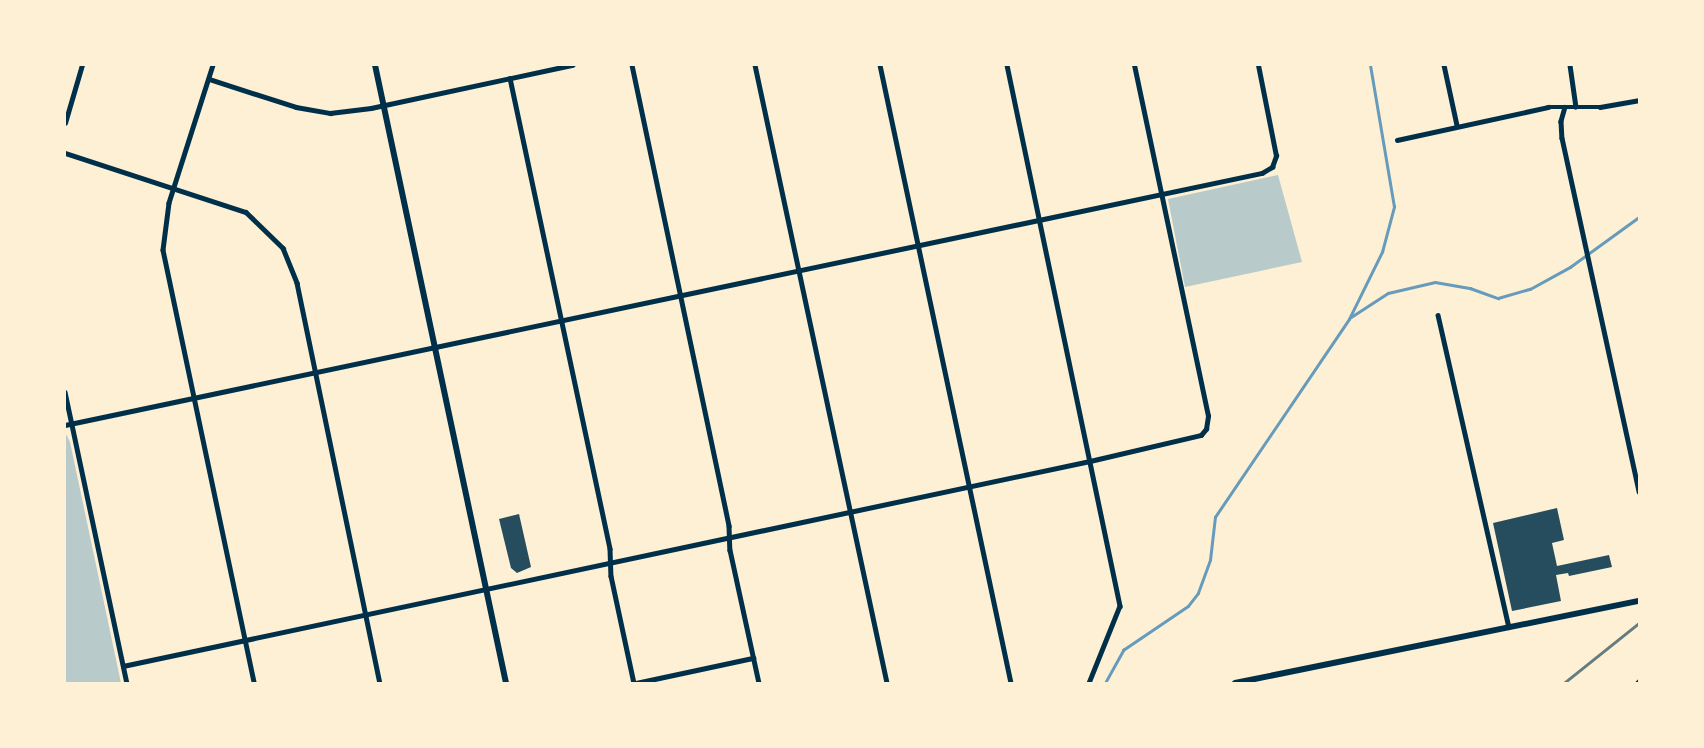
<!DOCTYPE html>
<html>
<head>
<meta charset="utf-8">
<style>
	body { margin:0 }
	#map { position:relative; width:1704px; height:748px; overflow:hidden; background:#fdf0d5; font-family:Montserrat,sans-serif }
	div>[style] { position:absolute }
	.green>* { inset:0; background:#b9caca }
	.stream>* { height:2.5px; margin:-1.25px; padding:0 1.25px; transform-origin:1.25px; border-radius:1.25px; background:#669bbc }
	.building>* { inset:0; background:#264d5e }
	.minor>* { height:4.5px; margin:-2.25px; padding:0 2.25px; transform-origin:2.25px; border-radius:2.25px; background:#003049 }
	.secondary>* { height:6px; margin:-3px; padding:0 3px; transform-origin:3px; border-radius:3px; background:#003049 }
	.rail>* { height:2.5px; margin:-1.25px; padding:0 1.25px; transform-origin:1.25px; border-radius:1.25px; background:#657d81 }
	span { translate:-50% -50%; white-space:nowrap; text-align:center; line-height:1.15; -webkit-text-stroke:5px #fdf0d5; paint-order:stroke }
	.frame { position:absolute; inset:0; border:66px solid #fdf0d5; pointer-events:none }
</style>
</head>
<body>
<div id="map">
	<div class="green">
		<div style="clip-path:polygon(1278px 175px,1302px 262px,1185px 287px,1168px 199px)"></div>
		<div style="clip-path:polygon(65px 432px,70px 442px,121px 683px,65px 683px)"></div>
	</div>
	<div class="stream">
		<div style="left:1351px;top:317px;width:44px;rotate:-33deg"></div>
		<div style="left:1388px;top:293px;width:48px;rotate:-13.2deg"></div>
		<div style="left:1435px;top:282px;width:36px;rotate:10deg"></div>
		<div style="left:1470px;top:288px;width:30px;rotate:20deg"></div>
		<div style="left:1498px;top:298px;width:33px;rotate:-16deg"></div>
		<div style="left:1530px;top:289px;width:46px;rotate:-28.8deg"></div>
		<div style="left:1570px;top:267px;width:85px;rotate:-35.9deg"></div>
		<div style="left:1105px;top:683px;width:38px;rotate:-61deg"></div>
		<div style="left:1123px;top:650px;width:78px;rotate:-34.1deg"></div>
		<div style="left:1188px;top:606px;width:16px;rotate:-52deg"></div>
		<div style="left:1198px;top:593px;width:35px;rotate:-70deg"></div>
		<div style="left:1210px;top:560px;width:43px;rotate:-83.4deg"></div>
		<div style="left:1215px;top:517px;width:239px;rotate:-55.9deg"></div>
		<div style="left:1349px;top:319px;width:75px;rotate:-63.8deg"></div>
		<div style="left:1382px;top:252px;width:47px;rotate:-75.1deg"></div>
		<div style="left:1394px;top:207px;width:144px;rotate:-99.6deg"></div>
	</div>
	<div class="building">
		<div style="clip-path:polygon(1557px 508px,1564px 540px,1552px 543px,1557px 566px,1609px 555px,1612px 567px,1569px 576px,1568px 573px,1556px 575px,1561px 601px,1512px 611px,1493px 523px)"></div>
		<div style="clip-path:polygon(519px 514px,531px 567px,517px 573px,511px 568px,499px 519px)"></div>
	</div>
	<div class="minor">
		<div style="left:213px;top:65px;width:145px;rotate:107.7deg"></div>
		<div style="left:169px;top:203px;width:47px;rotate:97.3deg"></div>
		<div style="left:163px;top:250px;width:442px;rotate:78.1deg"></div>
		<div style="left:632px;top:65px;width:471px;rotate:78.1deg"></div>
		<div style="left:729px;top:526px;width:24px;rotate:88deg"></div>
		<div style="left:730px;top:550px;width:136px;rotate:77.7deg"></div>
		<div style="left:755px;top:65px;width:632px;rotate:77.94deg"></div>
		<div style="left:880px;top:65px;width:632px;rotate:78.03deg"></div>
		<div style="left:1007px;top:65px;width:553px;rotate:78.2deg"></div>
		<div style="left:1120px;top:606px;width:83px;rotate:111.9deg"></div>
		<div style="left:1444px;top:65px;width:61px;rotate:77.8deg"></div>
		<div style="left:1570px;top:65px;width:42px;rotate:81.9deg"></div>
		<div style="left:510px;top:78px;width:481px;rotate:78deg"></div>
		<div style="left:610px;top:549px;width:27px;rotate:88deg"></div>
		<div style="left:611px;top:576px;width:109px;rotate:77.9deg"></div>
		<div style="left:209px;top:79px;width:91px;rotate:17.8deg"></div>
		<div style="left:296px;top:107px;width:35px;rotate:10deg"></div>
		<div style="left:330px;top:113px;width:41px;rotate:-7deg"></div>
		<div style="left:371px;top:108px;width:206px;rotate:-12.1deg"></div>
		<div style="left:1565px;top:107px;width:15px;rotate:106deg"></div>
		<div style="left:1561px;top:121px;width:17px;rotate:87deg"></div>
		<div style="left:1562px;top:138px;width:362px;rotate:77.7deg"></div>
		<div style="left:65px;top:123px;width:60px;rotate:-73.7deg"></div>
		<div style="left:1397px;top:140px;width:155px;rotate:-12.3deg"></div>
		<div style="left:1548px;top:107px;width:52px"></div>
		<div style="left:1600px;top:107px;width:40px;rotate:-10deg"></div>
		<div style="left:65px;top:153px;width:190px;rotate:18.1deg"></div>
		<div style="left:246px;top:212px;width:52px;rotate:44.2deg"></div>
		<div style="left:283px;top:248px;width:38px;rotate:68deg"></div>
		<div style="left:297px;top:283px;width:409px;rotate:78.3deg"></div>
		<div style="left:1438px;top:315px;width:320px;rotate:77.2deg"></div>
		<div style="left:65px;top:392px;width:298px;rotate:78deg"></div>
		<div style="left:65px;top:425px;width:1223px;rotate:-11.89deg"></div>
		<div style="left:1262px;top:173px;width:12px;rotate:-31deg"></div>
		<div style="left:1272px;top:167px;width:12px;rotate:-70deg"></div>
		<div style="left:1276px;top:156px;width:93px;rotate:-101.2deg"></div>
		<div style="left:123px;top:666px;width:988px;rotate:-11.97deg"></div>
		<div style="left:1090px;top:461px;width:114px;rotate:-13.2deg"></div>
		<div style="left:1201px;top:435px;width:8px;rotate:-50deg"></div>
		<div style="left:1206px;top:429px;width:13px;rotate:-81deg"></div>
		<div style="left:1208px;top:416px;width:359px;rotate:-101.9deg"></div>
		<div style="left:636px;top:683px;width:120px;rotate:-12.1deg"></div>
		<div style="left:1637px;top:683px;width:3px;rotate:-45deg"></div>
	</div>
	<div class="secondary">
		<div style="left:375px;top:65px;width:632px;rotate:78.03deg"></div>
		<div style="left:1235px;top:683px;width:412px;rotate:-11.5deg"></div>
	</div>
	<div class="rail">
		<div style="left:1564px;top:683px;width:96px;rotate:-38.7deg"></div>
	</div>
	<div class="frame"></div>
</div>
</body>
</html>
